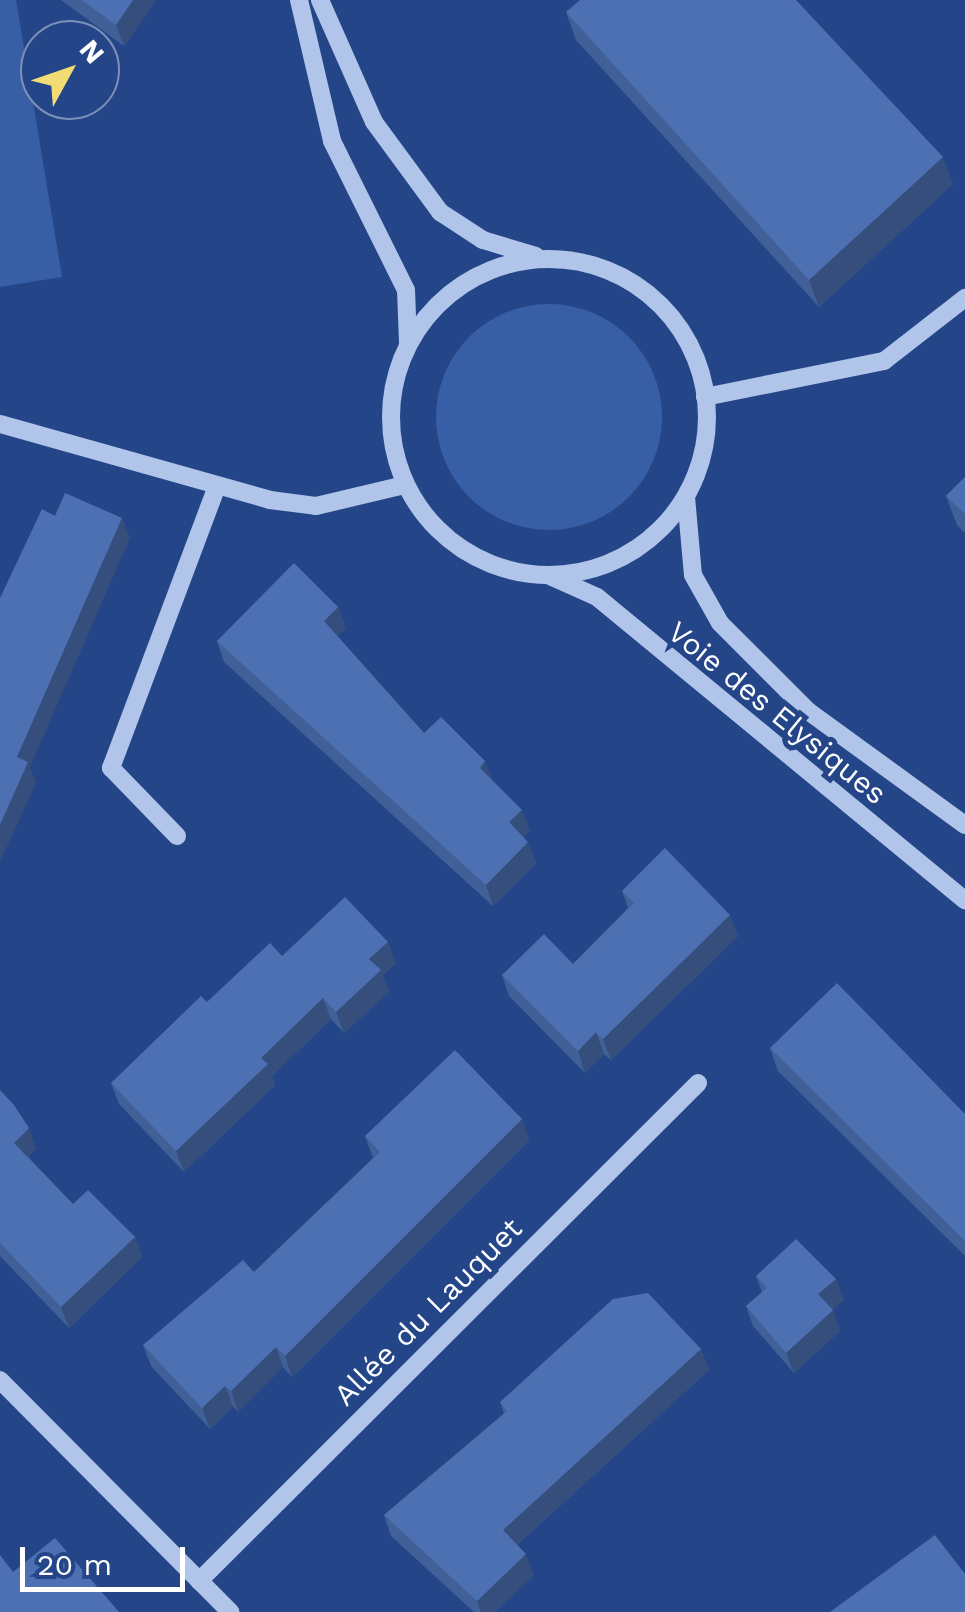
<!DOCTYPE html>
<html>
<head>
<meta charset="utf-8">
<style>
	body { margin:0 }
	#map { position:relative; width:965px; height:1612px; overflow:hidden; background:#244689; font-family:"Work Sans",sans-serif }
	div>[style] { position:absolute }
	.green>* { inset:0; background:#385fa6 }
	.round { border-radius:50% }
	.minor>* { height:18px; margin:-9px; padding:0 9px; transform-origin:9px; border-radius:9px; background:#b1c5ea }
	.minor>.ring { margin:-9px; padding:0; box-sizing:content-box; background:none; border:18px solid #b1c5ea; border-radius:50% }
	.wall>* { inset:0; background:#416098 }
	.shaded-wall>* { inset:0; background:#354e7c }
	.building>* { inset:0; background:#4c70b1 }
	span { translate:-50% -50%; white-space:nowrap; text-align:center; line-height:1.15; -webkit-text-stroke:10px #244689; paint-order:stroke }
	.street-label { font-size:30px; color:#fff }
	.north { position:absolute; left:20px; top:20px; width:100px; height:100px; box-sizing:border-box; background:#244689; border:2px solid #7c90b8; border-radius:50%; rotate:50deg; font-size:28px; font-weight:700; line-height:40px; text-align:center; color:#fff }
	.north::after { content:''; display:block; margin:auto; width:35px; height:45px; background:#f4dc74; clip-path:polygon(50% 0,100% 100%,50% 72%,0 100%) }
	.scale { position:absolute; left:20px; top:1547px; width:165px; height:45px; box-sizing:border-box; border:5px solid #fff; border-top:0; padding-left:12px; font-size:30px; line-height:35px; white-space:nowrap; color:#fff; -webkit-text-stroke:8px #244689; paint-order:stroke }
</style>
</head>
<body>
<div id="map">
	<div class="green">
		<div style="clip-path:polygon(0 0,16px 0,62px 277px,0 287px)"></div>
		<div class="round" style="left:436px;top:304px;width:226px;height:226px"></div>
	</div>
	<div class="minor">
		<div style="left:299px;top:0;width:145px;rotate:76.8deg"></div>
		<div style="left:332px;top:141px;width:166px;rotate:63.6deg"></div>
		<div style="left:406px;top:290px;width:53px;rotate:87.8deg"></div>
		<div style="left:320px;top:0;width:133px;rotate:66.1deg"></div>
		<div style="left:374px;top:122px;width:112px;rotate:53.7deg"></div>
		<div style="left:440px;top:212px;width:51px;rotate:33.1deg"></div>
		<div style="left:483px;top:240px;width:55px;rotate:16.8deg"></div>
		<div class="ring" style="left:391px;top:259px;width:298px;height:298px"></div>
		<div style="left:705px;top:397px;width:183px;rotate:-11.4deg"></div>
		<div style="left:884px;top:361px;width:103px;rotate:-37.9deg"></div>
		<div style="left:0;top:424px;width:280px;rotate:15.7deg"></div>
		<div style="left:270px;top:500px;width:46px;rotate:7.4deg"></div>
		<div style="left:316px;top:506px;width:91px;rotate:-13.3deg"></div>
		<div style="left:686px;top:497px;width:78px;rotate:84.9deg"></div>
		<div style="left:693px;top:575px;width:55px;rotate:60.6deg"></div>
		<div style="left:720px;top:623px;width:124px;rotate:45deg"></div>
		<div style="left:808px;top:711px;width:194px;rotate:36deg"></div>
		<div style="left:550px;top:576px;width:51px;rotate:24.1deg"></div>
		<div style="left:597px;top:597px;width:477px;rotate:39.5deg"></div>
		<div style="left:177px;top:836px;width:95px;rotate:-134.1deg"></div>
		<div style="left:111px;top:768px;width:299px;rotate:-69.4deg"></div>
		<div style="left:0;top:1380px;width:327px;rotate:45.2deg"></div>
		<div style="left:199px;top:1581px;width:705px;rotate:-44.94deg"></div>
	</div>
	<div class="wall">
		<div style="clip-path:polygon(61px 0,156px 0,124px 46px)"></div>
		<div style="clip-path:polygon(566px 12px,953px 184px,819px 307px,576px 40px)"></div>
		<div style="clip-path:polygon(965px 477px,965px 533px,957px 525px,946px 496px)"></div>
		<div style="clip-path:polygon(338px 607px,346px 628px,337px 636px,424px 733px,485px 761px,492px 780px,530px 830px,523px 837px,536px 863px,493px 906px,224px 662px,217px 641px)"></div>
		<div style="clip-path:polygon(622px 891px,738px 936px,611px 1060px,604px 1054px,585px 1073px,509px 996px,502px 975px,573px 964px,628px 908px)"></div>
		<div style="clip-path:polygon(282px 956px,396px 963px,383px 975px,389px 992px,344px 1033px,331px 1019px,272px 1076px,275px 1085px,184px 1172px,119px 1104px,111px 1083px,207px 1002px)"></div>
		<div style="clip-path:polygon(770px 1048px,965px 1114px,965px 1256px,778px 1071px)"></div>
		<div style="clip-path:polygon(0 1090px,36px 1148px,28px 1157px,73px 1204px,135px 1237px,142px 1257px,69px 1328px,0 1256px)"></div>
		<div style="clip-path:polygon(522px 1119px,529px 1140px,292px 1377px,283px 1367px,238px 1412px,233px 1406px,210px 1429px,151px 1366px,143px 1345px,254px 1272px,373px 1158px,365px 1136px)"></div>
		<div style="clip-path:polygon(756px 1276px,836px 1279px,844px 1300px,832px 1310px,840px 1331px,794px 1373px,753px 1326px,746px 1306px,762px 1292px)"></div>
		<div style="clip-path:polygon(701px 1349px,709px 1370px,517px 1545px,534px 1575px,495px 1612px,474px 1612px,391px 1536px,384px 1515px,504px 1414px,500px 1402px)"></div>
	</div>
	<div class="shaded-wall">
		<div style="clip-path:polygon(133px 0,156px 0,124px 46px,116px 25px)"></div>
		<div style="clip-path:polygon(943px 157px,953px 184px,819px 307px,809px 280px)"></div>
		<div style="clip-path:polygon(122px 518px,130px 538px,30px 767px,36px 783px,0 862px,0 825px,17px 757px)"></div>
		<div style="clip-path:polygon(338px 607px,346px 628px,331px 642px,324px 621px)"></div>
		<div style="clip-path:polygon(485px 761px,493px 782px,480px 768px)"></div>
		<div style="clip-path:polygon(522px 810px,530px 830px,517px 843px,509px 822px)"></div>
		<div style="clip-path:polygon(528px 842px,536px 863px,493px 906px,486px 885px)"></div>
		<div style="clip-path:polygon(730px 915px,738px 936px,611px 1060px,603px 1039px)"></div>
		<div style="clip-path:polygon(388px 942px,396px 963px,383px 975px,389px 992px,344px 1033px,336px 1012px,369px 959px)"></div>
		<div style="clip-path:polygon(323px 998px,331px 1019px,272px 1076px,275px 1085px,184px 1172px,176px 1151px,261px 1058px)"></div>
		<div style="clip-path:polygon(596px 1032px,604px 1054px,585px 1073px,578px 1051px)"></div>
		<div style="clip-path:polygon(522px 1119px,529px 1140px,292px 1377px,285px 1356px)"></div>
		<div style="clip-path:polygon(29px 1128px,36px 1148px,21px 1163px,14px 1143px)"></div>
		<div style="clip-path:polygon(135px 1237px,142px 1257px,69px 1328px,61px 1307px)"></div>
		<div style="clip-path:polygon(836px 1279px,844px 1300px,826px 1315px,818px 1294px)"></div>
		<div style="clip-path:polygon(833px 1310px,840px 1331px,794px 1373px,786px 1353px)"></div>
		<div style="clip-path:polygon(276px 1347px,283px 1367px,238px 1412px,231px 1391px)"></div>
		<div style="clip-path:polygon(701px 1349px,709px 1370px,511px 1550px,503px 1530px)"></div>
		<div style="clip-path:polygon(225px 1386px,233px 1406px,210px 1429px,202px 1408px)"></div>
		<div style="clip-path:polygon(526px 1554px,534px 1575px,495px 1612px,481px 1612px,477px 1601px)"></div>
	</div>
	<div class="building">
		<div style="clip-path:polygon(82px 0,133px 0,116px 25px)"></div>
		<div style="clip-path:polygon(580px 0,796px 0,943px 157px,809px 280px,566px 12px)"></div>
		<div style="clip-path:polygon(965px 477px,965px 514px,946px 496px)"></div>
		<div style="clip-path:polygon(65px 493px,122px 518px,17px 757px,28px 762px,0 825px,0 598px,42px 509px,55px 516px)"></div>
		<div style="clip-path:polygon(294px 563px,338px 607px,324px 621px,424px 733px,441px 717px,485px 761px,480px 768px,522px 810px,509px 822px,528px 842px,486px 885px,217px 641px)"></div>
		<div style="clip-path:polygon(665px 848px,730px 915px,603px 1039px,596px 1032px,578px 1051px,502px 975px,544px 934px,573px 964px,634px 903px,622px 891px)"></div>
		<div style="clip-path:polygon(345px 897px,388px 942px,369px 959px,381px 970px,336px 1012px,323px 998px,261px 1058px,268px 1064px,176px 1151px,111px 1083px,201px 996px,207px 1002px,270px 943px,282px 956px)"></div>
		<div style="clip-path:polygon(837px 983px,965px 1114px,965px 1241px,770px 1048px)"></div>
		<div style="clip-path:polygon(455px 1050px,522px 1119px,285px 1356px,276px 1347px,231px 1391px,225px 1386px,202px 1408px,143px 1345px,243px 1260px,254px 1272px,298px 1230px,380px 1152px,365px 1136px)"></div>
		<div style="clip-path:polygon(0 1090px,14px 1105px,29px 1128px,14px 1143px,73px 1204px,88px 1190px,135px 1237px,61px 1307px,0 1243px)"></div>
		<div style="clip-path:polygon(796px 1239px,836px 1279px,818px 1294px,833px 1310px,786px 1353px,746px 1306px,767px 1288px,756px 1276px)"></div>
		<div style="clip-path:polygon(648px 1293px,701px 1349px,503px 1530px,526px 1554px,477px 1601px,384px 1515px,507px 1411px,500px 1402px,613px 1299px)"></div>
		<div style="clip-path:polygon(935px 1535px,965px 1574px,965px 1612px,830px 1612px)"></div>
		<div style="clip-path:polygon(55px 1538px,119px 1612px,0 1612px,0 1555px,13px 1572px)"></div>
	</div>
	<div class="street-label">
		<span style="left:777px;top:713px;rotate:39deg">Voie des Elysiques</span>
		<span style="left:428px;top:1312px;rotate:-45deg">Allée du Lauquet</span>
	</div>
	<div class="north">N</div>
	<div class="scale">20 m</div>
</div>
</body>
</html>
